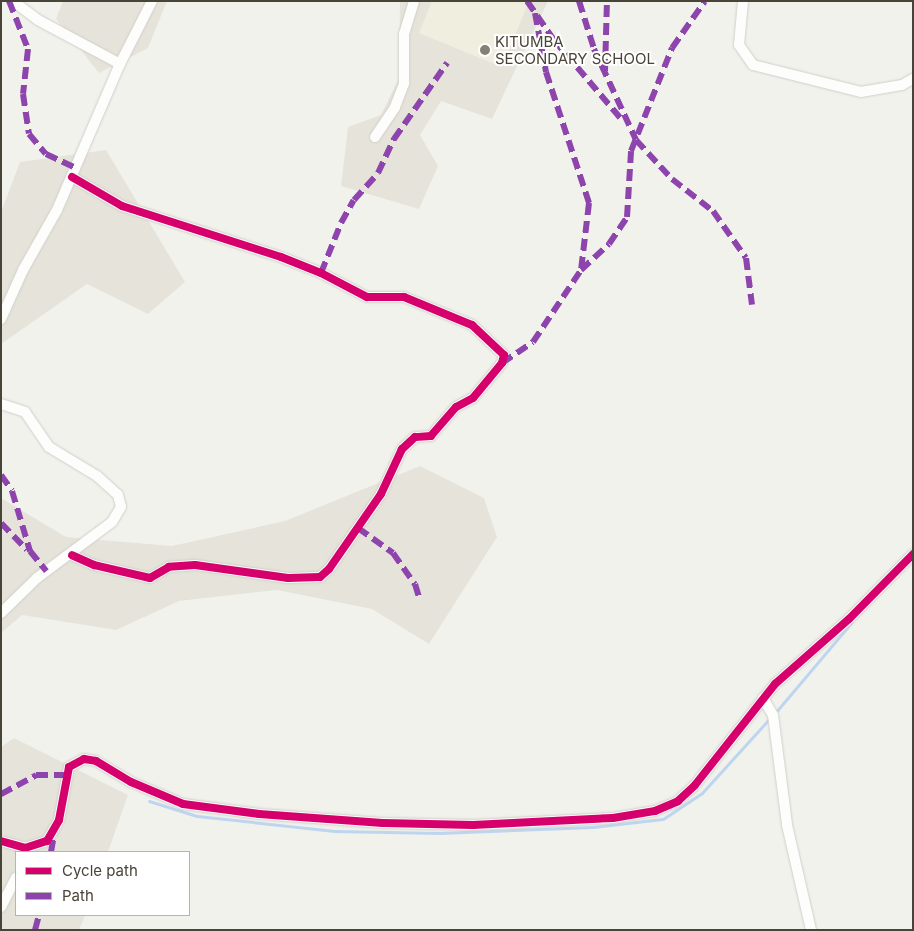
<!DOCTYPE html>
<html>
<head>
<meta charset="utf-8">
<style>
	body { margin:0 }
	#map { position:relative; width:914px; height:931px; overflow:hidden; background:#f2f2ed; font-family:Inter,sans-serif }
	div>[style] { position:absolute }
	.residential>* { inset:0; background:#e6e4da }
	.education>* { inset:0; background:#f0eedf }
	.stream>* { height:3px; margin:-1.5px; padding:0 1.5px; transform-origin:1.5px; border-radius:1.5px; background:#bed5f0 }
	.roads { filter:drop-shadow(0 0 1px #d0cfca) drop-shadow(0 0 1px #d0cfca) }
	.minor>* { height:10px; margin:-5px; padding:0 5px; transform-origin:5px; border-radius:5px; background:#fdfdfc }
	.quiet>* { height:6px; margin-top:-3px; transform-origin:0; background:repeating-linear-gradient(90deg,#8e44ad 0 12px,transparent 0 18px) }
	.cycleway>* { height:8px; margin:-4px; padding:0 4px; transform-origin:4px; border-radius:4px; background:#d6006c }
	.dots>* { width:14px; height:14px; translate:-50% -50%; box-sizing:border-box; border:2px solid #fff; border-radius:50% }
	span { translate:-50% -50%; white-space:nowrap; text-align:center; line-height:1.15; -webkit-text-stroke:4px #fff; paint-order:stroke }
	.poi-label { font-size:15px; color:#494438 }
	.left { translate:0 -50%; text-align:left }
	.frame { position:absolute; inset:0; border:2px solid #494438; pointer-events:none }
	.legend { position:absolute; left:15px; top:851px; width:175px; height:65px; box-sizing:border-box; background:#fff; border:1px solid #b6b4af; margin:0; padding:6px 9px; list-style:none; font-size:15px; color:#494438 }
	.legend li { display:flex; align-items:center; gap:10px; height:25px }
	.legend b { width:25px; border:1px solid #b6b4af }
</style>
</head>
<body>
<div id="map">
	<div class="residential">
		<div style="clip-path:polygon(63px 1px,102px 2px,167px 1px,148px 48px,99px 73px,56px 19px)"></div>
		<div style="clip-path:polygon(400px 1px,548px 1px,492px 119px,441px 101px,420px 135px,438px 166px,419px 209px,341px 186px,348px 127px,381px 115px,399px 78px)"></div>
		<div style="clip-path:polygon(106px 150px,185px 282px,148px 314px,87px 284px,1px 344px,1px 212px,20px 162px)"></div>
		<div style="clip-path:polygon(420px 466px,484px 498px,497px 537px,429px 644px,372px 609px,277px 590px,179px 601px,116px 630px,22px 615px,1px 633px,1px 498px,66px 537px,172px 546px,285px 521px)"></div>
		<div style="clip-path:polygon(14px 738px,128px 795px,108px 852px,16px 852px,16px 915px,85px 915px,79px 930px,1px 930px,1px 747px)"></div>
	</div>
	<div class="education">
		<div style="clip-path:polygon(432px 1px,529px 1px,502px 67px,419px 33px)"></div>
	</div>
	<div class="stream">
		<div style="left:775px;top:713px;width:119px;rotate:-49.8deg"></div>
		<div style="left:149px;top:801px;width:50px;rotate:17.4deg"></div>
		<div style="left:197px;top:816px;width:138px;rotate:6.2deg"></div>
		<div style="left:334px;top:831px;width:105px;rotate:1.1deg"></div>
		<div style="left:439px;top:833px;width:154px;rotate:-2.2deg"></div>
		<div style="left:593px;top:827px;width:70px;rotate:-6.5deg"></div>
		<div style="left:663px;top:819px;width:47px;rotate:-33.7deg"></div>
		<div style="left:702px;top:793px;width:103px;rotate:-47.8deg"></div>
	</div>
	<div class="roads">
		<div class="minor">
			<div style="left:13px;top:1px;width:31px;rotate:37deg"></div>
			<div style="left:38px;top:20px;width:93px;rotate:28.2deg"></div>
			<div style="left:743px;top:1px;width:44px;rotate:95.2deg"></div>
			<div style="left:739px;top:45px;width:24px;rotate:55deg"></div>
			<div style="left:753px;top:65px;width:111px;rotate:14deg"></div>
			<div style="left:861px;top:92px;width:42px;rotate:-9.7deg"></div>
			<div style="left:902px;top:85px;width:13px;rotate:-29deg"></div>
			<div style="left:375px;top:137px;width:36px;rotate:-56deg"></div>
			<div style="left:395px;top:107px;width:26px;rotate:-69deg"></div>
			<div style="left:404px;top:83px;width:49px;rotate:-90deg"></div>
			<div style="left:404px;top:34px;width:34px;rotate:-73deg"></div>
			<div style="left:72px;top:177px;width:58px;rotate:30.1deg"></div>
			<div style="left:122px;top:206px;width:167px;rotate:17.8deg"></div>
			<div style="left:281px;top:257px;width:43px;rotate:21.8deg"></div>
			<div style="left:321px;top:273px;width:52px;rotate:27.6deg"></div>
			<div style="left:367px;top:297px;width:37px"></div>
			<div style="left:404px;top:297px;width:74px;rotate:22.4deg"></div>
			<div style="left:472px;top:325px;width:44px;rotate:43.2deg"></div>
			<div style="left:504px;top:355px;width:8px;rotate:104deg"></div>
			<div style="left:502px;top:363px;width:45px;rotate:129.6deg"></div>
			<div style="left:473px;top:398px;width:19px;rotate:152deg"></div>
			<div style="left:456px;top:407px;width:38px;rotate:131deg"></div>
			<div style="left:431px;top:436px;width:16px;rotate:176deg"></div>
			<div style="left:415px;top:437px;width:18px;rotate:137deg"></div>
			<div style="left:402px;top:449px;width:50px;rotate:115deg"></div>
			<div style="left:381px;top:494px;width:91px;rotate:124.7deg"></div>
			<div style="left:329px;top:569px;width:12px;rotate:138deg"></div>
			<div style="left:320px;top:577px;width:32px;rotate:178deg"></div>
			<div style="left:288px;top:578px;width:94px;rotate:-172deg"></div>
			<div style="left:195px;top:565px;width:26px;rotate:176deg"></div>
			<div style="left:169px;top:567px;width:22px;rotate:150deg"></div>
			<div style="left:150px;top:578px;width:57px;rotate:-166.9deg"></div>
			<div style="left:94px;top:565px;width:24px;rotate:-156deg"></div>
			<div style="left:1px;top:319px;width:54px;rotate:-65.8deg"></div>
			<div style="left:23px;top:270px;width:69px;rotate:-60.5deg"></div>
			<div style="left:57px;top:210px;width:159px;rotate:-66.7deg"></div>
			<div style="left:120px;top:64px;width:71px;rotate:-63.1deg"></div>
			<div style="left:1px;top:404px;width:25px;rotate:18deg"></div>
			<div style="left:25px;top:412px;width:42px;rotate:55.6deg"></div>
			<div style="left:49px;top:447px;width:56px;rotate:31.1deg"></div>
			<div style="left:97px;top:476px;width:28px;rotate:42deg"></div>
			<div style="left:118px;top:495px;width:12px;rotate:76deg"></div>
			<div style="left:121px;top:507px;width:17px;rotate:121deg"></div>
			<div style="left:112px;top:522px;width:94px;rotate:143.3deg"></div>
			<div style="left:37px;top:578px;width:50px;rotate:135.8deg"></div>
			<div style="left:763px;top:698px;width:20px;rotate:60deg"></div>
			<div style="left:773px;top:715px;width:111px;rotate:82.7deg"></div>
			<div style="left:787px;top:825px;width:108px;rotate:77.1deg"></div>
			<div style="left:1px;top:841px;width:25px;rotate:16deg"></div>
			<div style="left:25px;top:848px;width:23px;rotate:-18deg"></div>
			<div style="left:47px;top:841px;width:24px;rotate:-60deg"></div>
			<div style="left:59px;top:820px;width:54px;rotate:-79.3deg"></div>
			<div style="left:69px;top:767px;width:17px;rotate:-28deg"></div>
			<div style="left:84px;top:759px;width:12px;rotate:9deg"></div>
			<div style="left:96px;top:761px;width:41px;rotate:31deg"></div>
			<div style="left:131px;top:782px;width:56px;rotate:22.9deg"></div>
			<div style="left:183px;top:804px;width:77px;rotate:7.5deg"></div>
			<div style="left:259px;top:814px;width:124px;rotate:4.2deg"></div>
			<div style="left:383px;top:823px;width:90px;rotate:1.3deg"></div>
			<div style="left:473px;top:825px;width:140px;rotate:-2.9deg"></div>
			<div style="left:613px;top:818px;width:43px;rotate:-9.5deg"></div>
			<div style="left:655px;top:811px;width:25px;rotate:-23deg"></div>
			<div style="left:678px;top:801px;width:23px;rotate:-43deg"></div>
			<div style="left:695px;top:785px;width:129px;rotate:-51.6deg"></div>
			<div style="left:775px;top:684px;width:98px;rotate:-41.3deg"></div>
			<div style="left:849px;top:619px;width:91px;rotate:-45.4deg"></div>
			<div style="left:1px;top:907px;width:33px;rotate:-63deg"></div>
		</div>
	</div>
	<div class="quiet">
		<div style="left:9px;top:1px;width:52px;rotate:68.4deg"></div>
		<div style="left:28px;top:49px;width:45px;rotate:96.3deg"></div>
		<div style="left:23px;top:94px;width:40px;rotate:81.5deg"></div>
		<div style="left:29px;top:134px;width:26px;rotate:50deg"></div>
		<div style="left:46px;top:154px;width:33px;rotate:25deg"></div>
		<div style="left:527px;top:1px;width:47px;rotate:55.3deg"></div>
		<div style="left:554px;top:40px;width:105px;rotate:49.6deg"></div>
		<div style="left:579px;top:1px;width:50px;rotate:72.6deg"></div>
		<div style="left:594px;top:49px;width:100px;rotate:65.2deg"></div>
		<div style="left:636px;top:140px;width:53px;rotate:47.3deg"></div>
		<div style="left:672px;top:179px;width:52px;rotate:38deg"></div>
		<div style="left:713px;top:211px;width:57px;rotate:54.9deg"></div>
		<div style="left:746px;top:258px;width:47px;rotate:82.7deg"></div>
		<div style="left:535px;top:13px;width:60px;rotate:79.4deg"></div>
		<div style="left:546px;top:72px;width:138px;rotate:71.8deg"></div>
		<div style="left:589px;top:203px;width:67px;rotate:96.8deg"></div>
		<div style="left:605px;top:71px;width:70px;rotate:-88.4deg"></div>
		<div style="left:321px;top:273px;width:54px;rotate:-68.2deg"></div>
		<div style="left:341px;top:223px;width:26px;rotate:-61deg"></div>
		<div style="left:354px;top:200px;width:36px;rotate:-48deg"></div>
		<div style="left:378px;top:173px;width:38px;rotate:-65deg"></div>
		<div style="left:394px;top:139px;width:93px;rotate:-55.1deg"></div>
		<div style="left:502px;top:363px;width:37px;rotate:-34deg"></div>
		<div style="left:533px;top:342px;width:87px;rotate:-56.3deg"></div>
		<div style="left:581px;top:270px;width:38px;rotate:-43deg"></div>
		<div style="left:609px;top:244px;width:32px;rotate:-56deg"></div>
		<div style="left:627px;top:217px;width:66px;rotate:-86.5deg"></div>
		<div style="left:631px;top:151px;width:111px;rotate:-68.3deg"></div>
		<div style="left:672px;top:48px;width:57px;rotate:-54.9deg"></div>
		<div style="left:1px;top:475px;width:19px;rotate:55deg"></div>
		<div style="left:12px;top:491px;width:63px;rotate:73.3deg"></div>
		<div style="left:30px;top:551px;width:26px;rotate:51deg"></div>
		<div style="left:1px;top:523px;width:37px;rotate:46deg"></div>
		<div style="left:358px;top:528px;width:43px;rotate:35.5deg"></div>
		<div style="left:393px;top:553px;width:38px;rotate:55deg"></div>
		<div style="left:415px;top:584px;width:17px;rotate:73deg"></div>
		<div style="left:1px;top:794px;width:40px;rotate:-28deg"></div>
		<div style="left:36px;top:775px;width:30px"></div>
		<div style="left:51px;top:852px;width:17px;rotate:-80deg"></div>
		<div style="left:35px;top:930px;width:16px;rotate:-75deg"></div>
	</div>
	<div class="cycleway">
		<div style="left:72px;top:177px;width:58px;rotate:30.1deg"></div>
		<div style="left:122px;top:206px;width:167px;rotate:17.8deg"></div>
		<div style="left:281px;top:257px;width:43px;rotate:21.8deg"></div>
		<div style="left:321px;top:273px;width:52px;rotate:27.6deg"></div>
		<div style="left:367px;top:297px;width:37px"></div>
		<div style="left:404px;top:297px;width:74px;rotate:22.4deg"></div>
		<div style="left:472px;top:325px;width:44px;rotate:43.2deg"></div>
		<div style="left:504px;top:355px;width:8px;rotate:104deg"></div>
		<div style="left:502px;top:363px;width:45px;rotate:129.6deg"></div>
		<div style="left:473px;top:398px;width:19px;rotate:152deg"></div>
		<div style="left:456px;top:407px;width:38px;rotate:131deg"></div>
		<div style="left:431px;top:436px;width:16px;rotate:176deg"></div>
		<div style="left:415px;top:437px;width:18px;rotate:137deg"></div>
		<div style="left:402px;top:449px;width:50px;rotate:115deg"></div>
		<div style="left:381px;top:494px;width:91px;rotate:124.7deg"></div>
		<div style="left:329px;top:569px;width:12px;rotate:138deg"></div>
		<div style="left:320px;top:577px;width:32px;rotate:178deg"></div>
		<div style="left:288px;top:578px;width:94px;rotate:-172deg"></div>
		<div style="left:195px;top:565px;width:26px;rotate:176deg"></div>
		<div style="left:169px;top:567px;width:22px;rotate:150deg"></div>
		<div style="left:150px;top:578px;width:57px;rotate:-166.9deg"></div>
		<div style="left:94px;top:565px;width:24px;rotate:-156deg"></div>
		<div style="left:1px;top:841px;width:25px;rotate:16deg"></div>
		<div style="left:25px;top:848px;width:23px;rotate:-18deg"></div>
		<div style="left:47px;top:841px;width:24px;rotate:-60deg"></div>
		<div style="left:59px;top:820px;width:54px;rotate:-79.3deg"></div>
		<div style="left:69px;top:767px;width:17px;rotate:-28deg"></div>
		<div style="left:84px;top:759px;width:12px;rotate:9deg"></div>
		<div style="left:96px;top:761px;width:41px;rotate:31deg"></div>
		<div style="left:131px;top:782px;width:56px;rotate:22.9deg"></div>
		<div style="left:183px;top:804px;width:77px;rotate:7.5deg"></div>
		<div style="left:259px;top:814px;width:124px;rotate:4.2deg"></div>
		<div style="left:383px;top:823px;width:90px;rotate:1.3deg"></div>
		<div style="left:473px;top:825px;width:140px;rotate:-2.9deg"></div>
		<div style="left:613px;top:818px;width:43px;rotate:-9.5deg"></div>
		<div style="left:655px;top:811px;width:25px;rotate:-23deg"></div>
		<div style="left:678px;top:801px;width:23px;rotate:-43deg"></div>
		<div style="left:695px;top:785px;width:129px;rotate:-51.6deg"></div>
		<div style="left:775px;top:684px;width:98px;rotate:-41.3deg"></div>
		<div style="left:849px;top:619px;width:91px;rotate:-45.4deg"></div>
	</div>
	<div class="dots">
		<div style="left:485px;top:50px;background:#848177"></div>
	</div>
	<div class="poi-label">
		<span class="left" style="left:495px;top:50px">KITUMBA<br>SECONDARY SCHOOL</span>
	</div>
	<div class="frame"></div>
	<ul class="legend">
	<li><b style="height:6px;background:#d6006c"></b>Cycle path</li>
	<li><b style="height:6px;background:#8e44ad"></b>Path</li>
	</ul>
</div>
</body>
</html>
